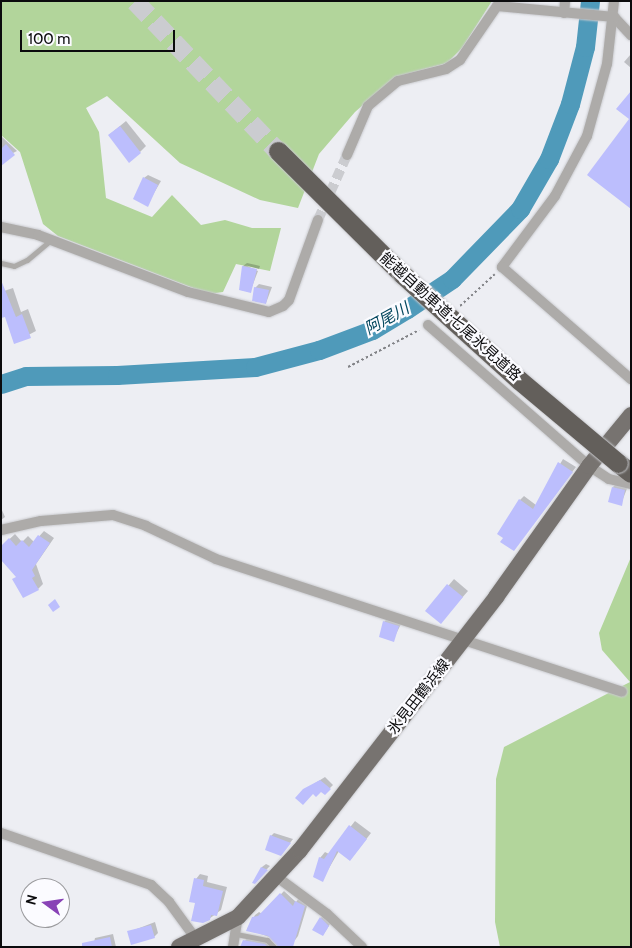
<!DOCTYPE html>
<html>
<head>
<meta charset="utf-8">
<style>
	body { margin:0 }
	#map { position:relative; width:632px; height:948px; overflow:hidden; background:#edeef3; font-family:Cabin,"Noto Sans JP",sans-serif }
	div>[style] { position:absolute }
	.green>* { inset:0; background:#b2d59b }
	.shadow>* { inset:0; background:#0003 }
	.river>* { height:19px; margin:-9.5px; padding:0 9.5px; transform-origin:9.5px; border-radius:9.5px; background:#4f9aba }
	.building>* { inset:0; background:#bcbefd }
	.minor-tunnel>* { height:10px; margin-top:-5px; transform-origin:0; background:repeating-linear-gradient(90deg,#cbccd0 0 10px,transparent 0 15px) }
	.motorway-tunnel>* { height:19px; margin-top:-9.5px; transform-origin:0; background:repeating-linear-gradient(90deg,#cbccd0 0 19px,transparent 0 28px) }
	.path>* { height:2px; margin-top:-1px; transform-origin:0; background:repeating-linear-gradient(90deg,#828387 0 2.5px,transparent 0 5px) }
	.roads { filter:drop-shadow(0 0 1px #c9cace) drop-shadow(0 0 1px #c9cace) }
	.service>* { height:5px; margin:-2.5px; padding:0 2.5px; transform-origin:2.5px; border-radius:2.5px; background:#adaba9 }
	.minor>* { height:10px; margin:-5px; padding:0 5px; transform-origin:5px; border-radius:5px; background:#adaba9 }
	.primary>* { height:16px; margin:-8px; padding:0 8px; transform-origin:8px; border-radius:8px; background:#777370 }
	.motorway>* { height:19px; margin:-9.5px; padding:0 9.5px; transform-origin:9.5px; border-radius:9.5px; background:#635f5b }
	.bridges { filter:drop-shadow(0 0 1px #c9cace) drop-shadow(0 0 1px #c9cace) }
	.motorway-bridge>* { height:19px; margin:-9.5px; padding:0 9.5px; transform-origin:9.5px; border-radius:9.5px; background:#635f5b }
	span { translate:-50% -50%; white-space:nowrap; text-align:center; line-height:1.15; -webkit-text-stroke:4.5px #fbfbff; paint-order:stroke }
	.street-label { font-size:15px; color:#0b0b0d }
	.water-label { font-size:16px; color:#04475e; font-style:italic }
	.frame { position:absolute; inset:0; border:2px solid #0b0b0d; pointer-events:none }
	.north { position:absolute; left:20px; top:878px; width:50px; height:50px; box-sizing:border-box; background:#fbfbff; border:1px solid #9b9b9e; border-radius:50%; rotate:284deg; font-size:14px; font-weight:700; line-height:20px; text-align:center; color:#0b0b0d }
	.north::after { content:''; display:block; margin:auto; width:18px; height:22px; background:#8842b6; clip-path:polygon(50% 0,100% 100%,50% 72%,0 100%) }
	.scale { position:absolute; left:20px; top:30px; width:155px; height:22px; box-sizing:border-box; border:2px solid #0b0b0d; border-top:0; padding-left:6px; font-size:15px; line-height:18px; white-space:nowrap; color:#0b0b0d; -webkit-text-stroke:4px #fbfbff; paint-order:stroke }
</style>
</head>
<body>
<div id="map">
	<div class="green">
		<div style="clip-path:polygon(1px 1px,492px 1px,462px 48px,447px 63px,395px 77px,355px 112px,319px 154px,298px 208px,260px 200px,180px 163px,107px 96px,86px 108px,99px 132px,106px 198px,152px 217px,172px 195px,201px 225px,225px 220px,252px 228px,281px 228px,270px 271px,236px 264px,223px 292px,209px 294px,58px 236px,43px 224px,20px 152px,1px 135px)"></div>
		<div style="clip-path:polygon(631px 557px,631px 947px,500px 947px,495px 922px,496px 779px,504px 747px,630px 682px,602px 650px,599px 633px)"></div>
	</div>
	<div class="shadow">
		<div style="clip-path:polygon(631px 54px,631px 68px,624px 62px)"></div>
		<div style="clip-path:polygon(126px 121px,146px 146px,140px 152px,109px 135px)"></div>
		<div style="clip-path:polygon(1px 136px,17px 151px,1px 159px)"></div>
		<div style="clip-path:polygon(148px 175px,161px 181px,147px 205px,144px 178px)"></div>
		<div style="clip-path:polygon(247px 263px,260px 266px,259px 269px,245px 265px,258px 271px,250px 292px,241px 290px,243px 266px)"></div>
		<div style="clip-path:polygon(259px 284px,272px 287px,266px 303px,255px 288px)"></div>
		<div style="clip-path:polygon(13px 288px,21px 312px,28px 309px,36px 331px,15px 342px,1px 292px)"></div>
		<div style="clip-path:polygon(563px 459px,576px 467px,514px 549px,505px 537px,520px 500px,524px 496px,536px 505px)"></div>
		<div style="clip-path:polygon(616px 484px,628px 486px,621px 504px,613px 487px)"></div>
		<div style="clip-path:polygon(1px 508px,5px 517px,1px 520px)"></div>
		<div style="clip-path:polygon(44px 531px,54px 538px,36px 564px,43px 584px,38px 589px,17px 577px,1px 547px,15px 534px,22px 542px,28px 536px,34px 542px)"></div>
		<div style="clip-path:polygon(454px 579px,468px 591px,446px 616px,427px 611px)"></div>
		<div style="clip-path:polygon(388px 618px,402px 622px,393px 640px,384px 622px)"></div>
		<div style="clip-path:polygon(325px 777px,333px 785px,325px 793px,322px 790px,304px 790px)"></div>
		<div style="clip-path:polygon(355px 821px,371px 833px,350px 860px,339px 851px,322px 880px,320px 858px,325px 852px,329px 854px)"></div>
		<div style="clip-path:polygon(274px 833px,293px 839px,284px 851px,271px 836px)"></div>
		<div style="clip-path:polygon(266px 864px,270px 866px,254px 882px,262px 867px)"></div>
		<div style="clip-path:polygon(200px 874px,208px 876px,207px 882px,227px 887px,221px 910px,209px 919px,197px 902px,196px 879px)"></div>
		<div style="clip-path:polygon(284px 891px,296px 902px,299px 898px,308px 903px,298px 936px,295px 940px,272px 938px,247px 929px,255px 915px,259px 912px,262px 914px)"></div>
		<div style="clip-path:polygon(324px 914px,332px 921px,323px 935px,321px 918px)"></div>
		<div style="clip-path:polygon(155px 922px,158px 933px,154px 937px,129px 932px)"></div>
		<div style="clip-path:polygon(113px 934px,116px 947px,93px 947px,95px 938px)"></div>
		<div style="clip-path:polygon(247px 937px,268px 941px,271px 947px,242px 947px)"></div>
	</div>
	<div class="river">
		<div style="left:1px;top:384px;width:26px;rotate:-18deg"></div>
		<div style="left:26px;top:376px;width:91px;rotate:-0.6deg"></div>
		<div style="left:117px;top:375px;width:138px;rotate:-3.3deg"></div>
		<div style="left:255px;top:367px;width:66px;rotate:-14.9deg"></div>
		<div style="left:319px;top:350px;width:57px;rotate:-20.7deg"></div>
		<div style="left:372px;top:330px;width:41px;rotate:-31deg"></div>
		<div style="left:407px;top:309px;width:54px;rotate:-33.7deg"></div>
		<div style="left:452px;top:279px;width:98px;rotate:-45.8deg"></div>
		<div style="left:520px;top:209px;width:58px;rotate:-59.9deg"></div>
		<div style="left:549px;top:159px;width:59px;rotate:-69.1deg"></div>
		<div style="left:570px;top:104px;width:59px;rotate:-75.3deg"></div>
		<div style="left:585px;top:47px;width:46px;rotate:-83.8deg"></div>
	</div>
	<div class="building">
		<div style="clip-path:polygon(631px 91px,631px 209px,587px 175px,629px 119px,616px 109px)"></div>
		<div style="clip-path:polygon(120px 126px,141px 153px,129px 163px,108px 135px)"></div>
		<div style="clip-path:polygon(6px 144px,15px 155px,1px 166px,1px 149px)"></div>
		<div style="clip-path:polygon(143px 177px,158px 185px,148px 207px,133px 199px)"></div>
		<div style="clip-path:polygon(242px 266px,257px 269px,251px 293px,239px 290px)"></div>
		<div style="clip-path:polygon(1px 280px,16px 317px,22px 314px,31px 338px,14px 344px,5px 317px,1px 318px)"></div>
		<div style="clip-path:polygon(254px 287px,269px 290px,266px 304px,252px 301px)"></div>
		<div style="clip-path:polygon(558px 462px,573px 472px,514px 551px,500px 542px,503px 538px,497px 534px,519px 499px,533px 509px)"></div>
		<div style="clip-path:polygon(612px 487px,625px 490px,622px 506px,608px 502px)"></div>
		<div style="clip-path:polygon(38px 535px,50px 543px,32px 570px,35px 576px,32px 578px,39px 590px,23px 598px,12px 579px,16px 577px,1px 560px,1px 546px,9px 538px,16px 546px,22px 540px,29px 547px)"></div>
		<div style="clip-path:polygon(447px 584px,463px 597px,441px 624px,425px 611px)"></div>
		<div style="clip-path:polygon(55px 599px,60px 607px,53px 612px,48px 605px)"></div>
		<div style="clip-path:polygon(383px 621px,399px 626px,394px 642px,379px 637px)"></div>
		<div style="clip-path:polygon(320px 780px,331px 789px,325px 795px,321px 792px,316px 797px,313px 794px,303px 805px,295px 798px,303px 789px)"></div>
		<div style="clip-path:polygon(349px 825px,367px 839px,350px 861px,337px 851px,323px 882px,313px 877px,319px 857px,324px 859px)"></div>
		<div style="clip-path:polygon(270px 835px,291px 843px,281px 856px,265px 850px)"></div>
		<div style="clip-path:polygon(261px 867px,268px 870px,255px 884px,252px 883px)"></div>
		<div style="clip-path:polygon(194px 878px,204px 880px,203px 886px,223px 891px,217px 916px,211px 915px,210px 920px,203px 923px,191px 921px,195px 903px,189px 902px)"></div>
		<div style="clip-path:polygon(280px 893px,293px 906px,295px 901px,305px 906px,293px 947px,278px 947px,268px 936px,246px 931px,252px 917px,258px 916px)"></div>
		<div style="clip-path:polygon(320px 917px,329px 926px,323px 936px,312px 930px)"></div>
		<div style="clip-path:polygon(151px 925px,155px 938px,131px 945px,127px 931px)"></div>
		<div style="clip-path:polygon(110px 937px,112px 947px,82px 947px,82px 943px)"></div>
		<div style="clip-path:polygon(243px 940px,265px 944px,268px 947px,240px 947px)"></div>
	</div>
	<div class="minor-tunnel">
		<div style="left:318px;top:220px;width:71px;rotate:-66deg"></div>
	</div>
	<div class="motorway-tunnel">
		<div style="left:135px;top:1px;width:207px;rotate:46.4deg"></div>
	</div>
	<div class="path">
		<div style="left:460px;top:306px;width:47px;rotate:-42.4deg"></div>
		<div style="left:348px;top:367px;width:80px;rotate:-27.5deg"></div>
	</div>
	<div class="roads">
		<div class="service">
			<div style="left:1px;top:263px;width:13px;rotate:13deg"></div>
			<div style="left:14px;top:266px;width:14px;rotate:-25deg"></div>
			<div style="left:27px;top:260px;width:31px;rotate:-40deg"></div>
			<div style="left:236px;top:934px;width:32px;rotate:11deg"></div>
			<div style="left:267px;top:940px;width:10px;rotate:45deg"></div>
		</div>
		<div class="minor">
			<div style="left:614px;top:1px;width:63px;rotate:96.3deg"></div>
			<div style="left:607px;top:64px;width:75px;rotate:105.5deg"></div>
			<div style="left:587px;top:136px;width:68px;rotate:118.1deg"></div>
			<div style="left:555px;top:196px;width:89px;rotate:126.7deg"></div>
			<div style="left:502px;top:267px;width:171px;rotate:41deg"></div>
			<div style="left:564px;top:13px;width:12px;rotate:-85deg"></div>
			<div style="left:614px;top:17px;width:25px;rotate:47deg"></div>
			<div style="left:347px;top:155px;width:53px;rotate:-66.8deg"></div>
			<div style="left:368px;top:106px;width:39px;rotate:-40deg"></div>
			<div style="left:398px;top:81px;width:49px;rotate:-14deg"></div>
			<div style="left:446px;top:69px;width:17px;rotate:-33deg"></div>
			<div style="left:460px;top:60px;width:65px;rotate:-55.6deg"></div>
			<div style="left:497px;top:6px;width:118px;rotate:5.4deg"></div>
			<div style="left:1px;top:227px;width:38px;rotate:12deg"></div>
			<div style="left:38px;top:235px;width:160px;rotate:20.8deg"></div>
			<div style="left:188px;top:292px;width:83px;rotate:13.9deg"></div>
			<div style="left:269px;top:312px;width:15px;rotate:-23deg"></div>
			<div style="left:283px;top:306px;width:8px;rotate:-45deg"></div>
			<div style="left:289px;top:300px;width:85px;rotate:-70.1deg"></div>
			<div style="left:428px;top:325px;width:214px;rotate:41.2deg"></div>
			<div style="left:589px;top:466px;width:24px;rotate:33deg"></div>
			<div style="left:609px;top:479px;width:23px;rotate:13deg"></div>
			<div style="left:1px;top:530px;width:41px;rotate:-12.7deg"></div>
			<div style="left:41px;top:521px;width:72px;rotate:-4.8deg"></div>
			<div style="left:113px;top:515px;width:35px;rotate:18deg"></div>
			<div style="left:146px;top:526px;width:77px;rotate:25.2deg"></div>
			<div style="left:216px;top:559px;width:427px;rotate:18.1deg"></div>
			<div style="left:1px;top:833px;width:159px;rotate:19.1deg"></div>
			<div style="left:151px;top:885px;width:25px;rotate:43deg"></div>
			<div style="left:169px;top:902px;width:46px;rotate:53.9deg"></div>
			<div style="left:277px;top:877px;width:62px;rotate:36.5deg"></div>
			<div style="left:327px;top:914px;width:48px;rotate:43.3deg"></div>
			<div style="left:233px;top:947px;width:30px;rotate:-81deg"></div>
		</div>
		<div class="primary">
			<div style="left:179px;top:947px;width:66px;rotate:-27deg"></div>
			<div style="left:238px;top:917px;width:91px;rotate:-47.2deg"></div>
			<div style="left:300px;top:850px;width:320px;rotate:-52.2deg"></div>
			<div style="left:496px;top:597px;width:161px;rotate:-54.6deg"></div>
			<div style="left:589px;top:466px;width:66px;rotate:-50.5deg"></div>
		</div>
		<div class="motorway">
			<div style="left:278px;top:151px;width:175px;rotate:44.8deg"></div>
			<div style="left:618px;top:463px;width:16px;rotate:38deg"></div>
		</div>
	</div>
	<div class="bridges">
		<div class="motorway-bridge">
			<div style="left:402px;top:274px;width:158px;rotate:42.2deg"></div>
			<div style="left:519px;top:380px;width:129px;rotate:40deg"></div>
		</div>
	</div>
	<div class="street-label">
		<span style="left:450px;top:317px;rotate:42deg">能越自動車道;七尾氷見道路</span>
		<span style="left:419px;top:697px;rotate:-52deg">氷見田鶴浜線</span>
	</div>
	<div class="water-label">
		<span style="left:387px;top:319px;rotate:-29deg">阿尾川</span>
	</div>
	<div class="frame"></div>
	<div class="north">N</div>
	<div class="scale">100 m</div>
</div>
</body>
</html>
